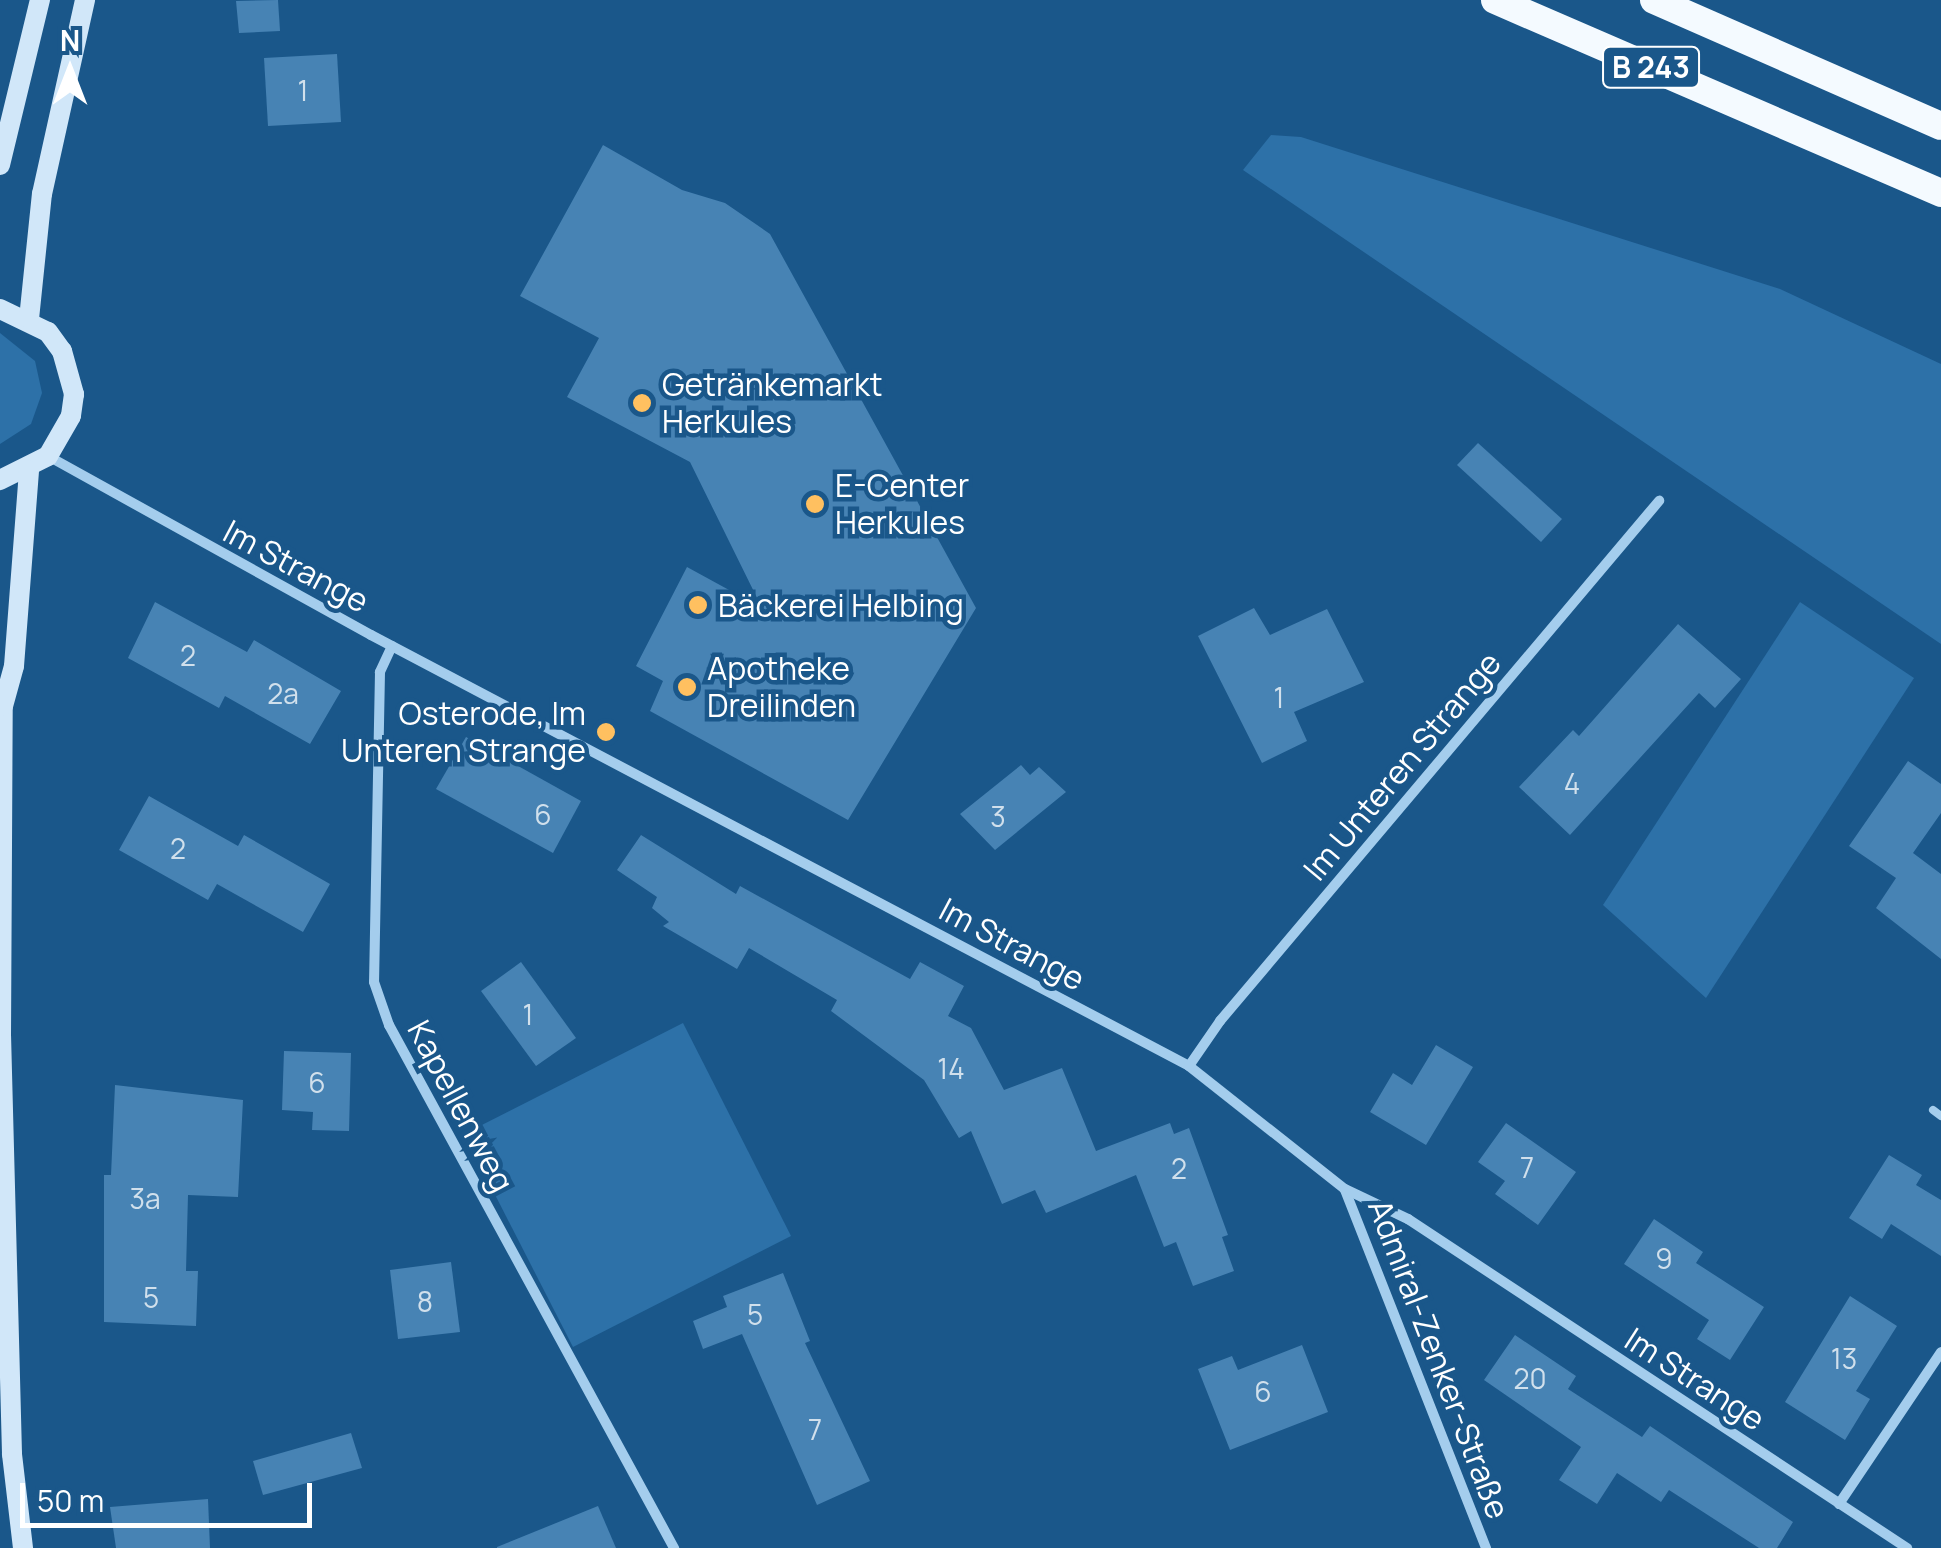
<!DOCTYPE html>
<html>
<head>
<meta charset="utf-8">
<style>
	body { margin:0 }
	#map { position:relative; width:1941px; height:1548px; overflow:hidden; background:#1a578a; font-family:Manrope,sans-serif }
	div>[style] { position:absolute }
	.green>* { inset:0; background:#2d71a8 }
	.building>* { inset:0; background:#4783b4 }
	.service>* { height:8px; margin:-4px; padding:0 4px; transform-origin:4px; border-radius:4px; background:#a4cded }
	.minor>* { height:10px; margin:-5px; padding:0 5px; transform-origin:5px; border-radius:5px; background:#a4cded }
	.secondary>* { height:20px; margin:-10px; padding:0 10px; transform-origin:10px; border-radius:10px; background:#d1e7f9 }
	.trunk>* { height:28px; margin:-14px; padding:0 14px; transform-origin:14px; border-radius:14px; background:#f4faff }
	.dots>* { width:28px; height:28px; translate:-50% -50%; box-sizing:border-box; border:5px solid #1a578a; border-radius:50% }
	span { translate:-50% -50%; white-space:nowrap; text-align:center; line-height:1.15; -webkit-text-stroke:9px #1a578a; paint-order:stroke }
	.number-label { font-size:28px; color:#d1e0ec }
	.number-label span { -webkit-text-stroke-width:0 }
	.shield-label span { padding:2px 8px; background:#1a578a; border:2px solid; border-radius:8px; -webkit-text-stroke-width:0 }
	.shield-label { font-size:30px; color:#fff; font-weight:700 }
	.poi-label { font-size:32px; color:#fff }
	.left { translate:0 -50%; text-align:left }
	.right { translate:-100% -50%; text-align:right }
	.street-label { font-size:32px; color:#fff }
	.north { position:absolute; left:20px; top:20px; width:100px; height:100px; -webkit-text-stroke:8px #1a578a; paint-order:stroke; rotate:0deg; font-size:28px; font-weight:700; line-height:40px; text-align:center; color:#fff }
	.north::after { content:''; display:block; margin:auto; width:35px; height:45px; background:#fff; clip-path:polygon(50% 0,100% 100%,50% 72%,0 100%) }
	.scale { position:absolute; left:20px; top:1483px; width:292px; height:45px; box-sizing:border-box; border:5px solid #fff; border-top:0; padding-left:12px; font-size:30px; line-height:35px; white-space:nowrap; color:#fff; -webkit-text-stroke:8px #1a578a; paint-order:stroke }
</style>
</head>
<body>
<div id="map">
	<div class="green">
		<div style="clip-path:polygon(1271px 135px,1301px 137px,1780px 289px,1941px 364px,1941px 644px,1243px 170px)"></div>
		<div style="clip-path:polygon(0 333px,35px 361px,42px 393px,31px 424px,0 444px)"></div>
		<div style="clip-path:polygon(1800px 602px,1914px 678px,1706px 998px,1603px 905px)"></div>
		<div style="clip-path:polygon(683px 1023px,791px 1236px,573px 1347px,464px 1134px)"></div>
	</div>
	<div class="building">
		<div style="clip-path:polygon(278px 0,280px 31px,239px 33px,236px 1px)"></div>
		<div style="clip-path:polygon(337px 54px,341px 122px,268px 126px,264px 58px)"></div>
		<div style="clip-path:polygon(603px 145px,682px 190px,725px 203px,770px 234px,976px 608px,848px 820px,650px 711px,663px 681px,636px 666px,687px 567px,762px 608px,690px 462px,567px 397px,599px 338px,520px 296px)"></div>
		<div style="clip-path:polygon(1478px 443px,1562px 519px,1541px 542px,1457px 465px)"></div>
		<div style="clip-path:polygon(155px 602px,247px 652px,254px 640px,341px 691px,310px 744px,225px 696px,219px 708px,128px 658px)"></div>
		<div style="clip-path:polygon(1254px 608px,1270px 635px,1327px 609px,1364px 682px,1294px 712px,1307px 741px,1262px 763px,1198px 636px)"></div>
		<div style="clip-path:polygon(1678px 624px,1741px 679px,1715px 708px,1699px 693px,1570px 835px,1519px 787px,1573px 730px,1579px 736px)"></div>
		<div style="clip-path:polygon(466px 737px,581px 801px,553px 853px,436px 789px)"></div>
		<div style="clip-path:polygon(1908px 761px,1941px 784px,1941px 813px,1913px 853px,1941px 874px,1941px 959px,1876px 908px,1896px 878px,1849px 846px)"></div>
		<div style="clip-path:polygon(1021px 765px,1030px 775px,1039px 767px,1066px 792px,995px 850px,960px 814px)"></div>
		<div style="clip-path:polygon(149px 796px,238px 846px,244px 835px,330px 884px,303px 932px,217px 884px,208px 900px,119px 850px)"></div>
		<div style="clip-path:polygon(641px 835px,736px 894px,740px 886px,910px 979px,920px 962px,964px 986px,948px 1016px,971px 1028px,1004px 1090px,1062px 1068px,1096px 1151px,1170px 1123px,1174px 1134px,1189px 1128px,1228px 1235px,1222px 1237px,1234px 1271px,1193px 1286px,1176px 1242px,1164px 1247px,1136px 1175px,1046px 1213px,1035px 1190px,1002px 1204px,971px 1131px,959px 1138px,924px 1080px,831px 1011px,837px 1000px,749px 948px,737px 969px,663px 926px,669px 922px,652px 908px,657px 897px,617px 870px)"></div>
		<div style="clip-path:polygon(521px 962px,576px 1038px,536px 1066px,481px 991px)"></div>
		<div style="clip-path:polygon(1436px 1045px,1473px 1067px,1426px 1145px,1370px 1112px,1393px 1073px,1412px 1085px)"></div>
		<div style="clip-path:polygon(284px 1051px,351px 1053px,349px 1131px,312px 1130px,313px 1112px,282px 1110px)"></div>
		<div style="clip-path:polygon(115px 1085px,243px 1100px,238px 1197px,188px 1195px,186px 1271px,198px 1271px,196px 1326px,104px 1322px,104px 1175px,111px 1175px)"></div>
		<div style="clip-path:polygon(1506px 1123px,1576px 1172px,1538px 1225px,1495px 1194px,1505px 1181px,1478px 1162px)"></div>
		<div style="clip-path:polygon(1889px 1155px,1922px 1175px,1916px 1185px,1941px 1200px,1941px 1256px,1891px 1224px,1882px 1239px,1849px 1218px)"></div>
		<div style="clip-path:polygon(1654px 1219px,1703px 1252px,1696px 1263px,1764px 1307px,1730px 1360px,1697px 1339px,1709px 1320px,1624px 1264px)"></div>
		<div style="clip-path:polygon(451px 1262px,460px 1332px,398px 1339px,390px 1270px)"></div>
		<div style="clip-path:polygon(783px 1273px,810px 1341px,805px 1343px,870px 1481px,817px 1505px,742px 1334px,703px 1349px,693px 1321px,727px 1307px,723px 1296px)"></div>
		<div style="clip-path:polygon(1850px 1296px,1897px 1326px,1856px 1391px,1870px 1399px,1845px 1440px,1785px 1402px)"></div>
		<div style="clip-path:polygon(1515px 1335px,1576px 1376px,1568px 1389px,1642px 1437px,1650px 1426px,1793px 1522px,1777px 1548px,1759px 1548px,1669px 1490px,1661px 1502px,1617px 1473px,1597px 1504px,1559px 1480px,1581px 1447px,1484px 1380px)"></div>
		<div style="clip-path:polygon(1302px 1345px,1328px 1412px,1230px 1450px,1198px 1369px,1232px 1356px,1238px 1370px)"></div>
		<div style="clip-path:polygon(351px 1433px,362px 1468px,263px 1495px,253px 1461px)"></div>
		<div style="clip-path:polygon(208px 1499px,210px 1548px,116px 1548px,110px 1507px)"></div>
		<div style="clip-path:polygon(598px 1506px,616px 1548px,497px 1548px,497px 1547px)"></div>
	</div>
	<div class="service">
		<div style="left:1933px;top:1110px;width:10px;rotate:37deg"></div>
	</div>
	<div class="minor">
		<div style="left:48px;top:456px;width:369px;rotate:29deg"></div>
		<div style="left:371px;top:635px;width:925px;rotate:27.78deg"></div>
		<div style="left:1189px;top:1066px;width:199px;rotate:38.3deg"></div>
		<div style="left:1345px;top:1189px;width:70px;rotate:25.5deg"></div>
		<div style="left:1408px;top:1219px;width:598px;rotate:33.4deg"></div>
		<div style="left:392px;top:646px;width:29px;rotate:115deg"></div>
		<div style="left:380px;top:672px;width:310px;rotate:91.1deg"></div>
		<div style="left:374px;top:982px;width:46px;rotate:70.8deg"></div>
		<div style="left:389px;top:1025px;width:596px;rotate:61.41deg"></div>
		<div style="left:1189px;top:1066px;width:55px;rotate:-55.4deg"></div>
		<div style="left:1220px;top:1021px;width:681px;rotate:-49.83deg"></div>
		<div style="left:1345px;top:1190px;width:385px;rotate:68.5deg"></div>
		<div style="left:1839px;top:1504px;width:183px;rotate:-56.1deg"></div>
	</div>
	<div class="secondary">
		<div style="left:0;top:165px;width:170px;rotate:-76.4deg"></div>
		<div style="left:0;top:309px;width:53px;rotate:25.6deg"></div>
		<div style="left:48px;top:332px;width:24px;rotate:54deg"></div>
		<div style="left:62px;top:351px;width:45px;rotate:74.4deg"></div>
		<div style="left:74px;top:394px;width:22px;rotate:98deg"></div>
		<div style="left:71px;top:416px;width:46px;rotate:119.9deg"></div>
		<div style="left:48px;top:456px;width:54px;rotate:153.4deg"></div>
		<div style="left:29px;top:319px;width:126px;rotate:-84.1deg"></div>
		<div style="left:42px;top:194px;width:199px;rotate:-77.5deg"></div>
		<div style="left:23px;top:1548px;width:95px;rotate:-96.7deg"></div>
		<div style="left:12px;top:1454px;width:418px;rotate:-91.5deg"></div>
		<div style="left:1px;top:1036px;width:330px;rotate:-89.7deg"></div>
		<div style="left:3px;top:706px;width:41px;rotate:-74.6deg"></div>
		<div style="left:14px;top:666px;width:196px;rotate:-85.6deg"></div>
	</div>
	<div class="trunk">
		<div style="left:1495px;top:0;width:486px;rotate:23.4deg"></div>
		<div style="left:1654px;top:0;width:313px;rotate:23.7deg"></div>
	</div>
	<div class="dots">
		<div style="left:642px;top:403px;background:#ffc060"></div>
		<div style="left:815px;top:504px;background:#ffc060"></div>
		<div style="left:698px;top:605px;background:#ffc060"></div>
		<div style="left:687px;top:687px;background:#ffc060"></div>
		<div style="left:606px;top:732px;background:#ffc060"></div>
	</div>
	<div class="number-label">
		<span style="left:303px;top:90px">1</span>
		<span style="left:188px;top:655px">2</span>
		<span style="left:283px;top:693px">2a</span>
		<span style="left:1279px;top:697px">1</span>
		<span style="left:1572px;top:783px">4</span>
		<span style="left:543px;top:814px">6</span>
		<span style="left:998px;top:816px">3</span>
		<span style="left:178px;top:848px">2</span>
		<span style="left:528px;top:1014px">1</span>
		<span style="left:951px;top:1068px">14</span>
		<span style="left:317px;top:1082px">6</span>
		<span style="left:1527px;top:1167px">7</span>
		<span style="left:1179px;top:1168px">2</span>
		<span style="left:145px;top:1198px">3a</span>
		<span style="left:1664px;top:1258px">9</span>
		<span style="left:151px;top:1297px">5</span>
		<span style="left:425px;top:1301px">8</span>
		<span style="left:755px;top:1314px">5</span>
		<span style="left:1844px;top:1358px">13</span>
		<span style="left:1530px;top:1378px">20</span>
		<span style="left:1263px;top:1391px">6</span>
		<span style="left:815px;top:1429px">7</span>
	</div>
	<div class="shield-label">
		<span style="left:1651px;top:67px">B 243</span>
	</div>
	<div class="poi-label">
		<span class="left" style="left:662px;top:403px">Getränkemarkt<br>Herkules</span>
		<span class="left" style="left:835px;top:504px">E-Center<br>Herkules</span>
		<span class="left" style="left:718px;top:605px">Bäckerei Helbing</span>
		<span class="left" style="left:707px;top:687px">Apotheke<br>Dreilinden</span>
		<span class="right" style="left:586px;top:732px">Osterode, Im<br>Unteren Strange</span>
	</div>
	<div class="street-label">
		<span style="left:296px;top:566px;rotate:28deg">Im Strange</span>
		<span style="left:1402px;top:766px;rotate:-50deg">Im Unteren Strange</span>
		<span style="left:1012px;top:944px;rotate:28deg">Im Strange</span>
		<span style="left:461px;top:1106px;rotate:62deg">Kapellenweg</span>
		<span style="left:1439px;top:1359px;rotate:69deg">Admiral-Zenker-Straße</span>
		<span style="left:1695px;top:1379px;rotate:33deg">Im Strange</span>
	</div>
	<div class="north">N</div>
	<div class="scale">50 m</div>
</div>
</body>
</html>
